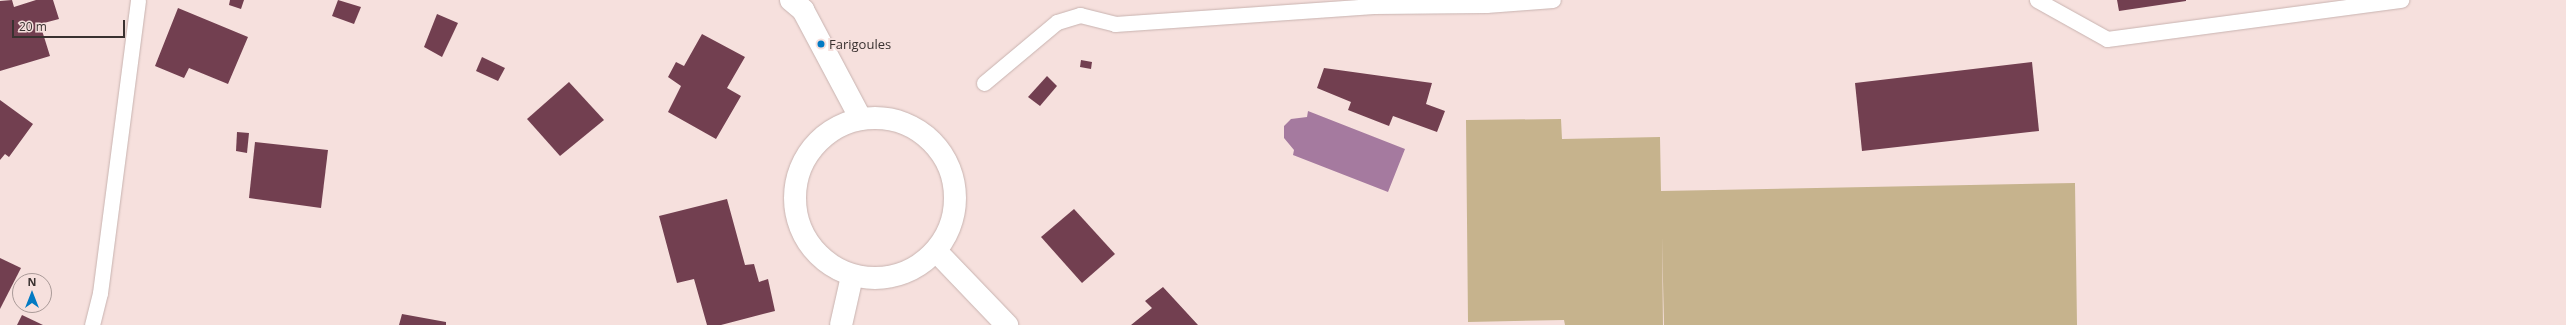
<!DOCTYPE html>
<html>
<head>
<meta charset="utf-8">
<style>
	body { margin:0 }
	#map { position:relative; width:2566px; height:325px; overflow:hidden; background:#f6e0dd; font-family:"Open Sans",sans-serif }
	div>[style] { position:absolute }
	.green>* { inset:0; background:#c6b38d }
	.water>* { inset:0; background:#a57a9f }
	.building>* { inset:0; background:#723f50 }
	.roads { filter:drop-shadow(0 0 1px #c8b3b0) drop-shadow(0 0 1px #c8b3b0) }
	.service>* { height:15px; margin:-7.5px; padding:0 7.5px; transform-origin:7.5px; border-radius:7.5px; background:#fff }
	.minor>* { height:22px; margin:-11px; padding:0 11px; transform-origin:11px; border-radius:11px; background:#fff }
	.minor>.ring { margin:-11px; padding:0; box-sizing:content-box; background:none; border:22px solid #fff; border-radius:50% }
	.dots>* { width:11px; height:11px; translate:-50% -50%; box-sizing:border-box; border:2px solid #f6e0dd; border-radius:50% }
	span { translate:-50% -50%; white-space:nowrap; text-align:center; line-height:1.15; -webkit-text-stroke:4px #f6e0dd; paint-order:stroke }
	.poi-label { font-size:13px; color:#393130 }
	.left { translate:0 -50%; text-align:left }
	.north { position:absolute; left:12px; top:273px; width:40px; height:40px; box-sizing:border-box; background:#f6e0dd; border:1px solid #aa9a98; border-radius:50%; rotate:0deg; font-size:11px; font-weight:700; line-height:16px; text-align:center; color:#393130 }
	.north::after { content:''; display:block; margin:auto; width:14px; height:18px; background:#027ac3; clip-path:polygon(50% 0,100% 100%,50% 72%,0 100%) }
	.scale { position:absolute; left:12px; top:20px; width:113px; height:18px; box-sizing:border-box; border:2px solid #393130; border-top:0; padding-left:5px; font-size:12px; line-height:14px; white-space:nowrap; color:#393130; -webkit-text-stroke:3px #f6e0dd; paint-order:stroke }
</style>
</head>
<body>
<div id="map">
	<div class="green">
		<div style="clip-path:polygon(1561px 119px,1562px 139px,1660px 137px,1661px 191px,2075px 183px,2077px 325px,1664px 325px,1662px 237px,1663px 325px,1565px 325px,1564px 320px,1468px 322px,1466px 120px)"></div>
	</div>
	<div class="water">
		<div style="clip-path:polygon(1308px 111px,1405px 149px,1388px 192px,1293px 155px,1294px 150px,1284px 138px,1284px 126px,1291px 119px,1307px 117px)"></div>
	</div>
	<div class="building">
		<div style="clip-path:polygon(12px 0,14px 7px,36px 0,53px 0,59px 19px,40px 24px,50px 56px,0 71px,0 1px)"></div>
		<div style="clip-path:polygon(230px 0,244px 0,241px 9px,229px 5px)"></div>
		<div style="clip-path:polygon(338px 0,361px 7px,354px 24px,332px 16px)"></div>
		<div style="clip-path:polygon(2117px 0,2186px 0,2186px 1px,2119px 11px)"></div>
		<div style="clip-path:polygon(178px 8px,248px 37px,228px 84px,189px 68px,184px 78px,155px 66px)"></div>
		<div style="clip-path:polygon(437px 14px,458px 23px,442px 57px,424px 47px)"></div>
		<div style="clip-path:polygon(702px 34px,745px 57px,727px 88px,741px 96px,716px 139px,668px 112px,681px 86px,668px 77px,676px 62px,684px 66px)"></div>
		<div style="clip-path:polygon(482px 57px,505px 68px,498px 81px,476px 71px)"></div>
		<div style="clip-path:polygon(1081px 60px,1092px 62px,1091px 69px,1080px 67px)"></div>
		<div style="clip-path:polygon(2032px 62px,2039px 131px,1862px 151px,1855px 83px)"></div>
		<div style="clip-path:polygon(1324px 68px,1432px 83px,1426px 104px,1445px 111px,1437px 132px,1393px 116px,1389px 126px,1348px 110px,1351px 102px,1317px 88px)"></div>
		<div style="clip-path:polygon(1047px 76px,1057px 86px,1040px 106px,1028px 97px)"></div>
		<div style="clip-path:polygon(569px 82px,604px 120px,560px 156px,527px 119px)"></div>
		<div style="clip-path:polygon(0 100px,33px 124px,9px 157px,5px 154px,0 160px)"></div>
		<div style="clip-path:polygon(237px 132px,249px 133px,247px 153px,236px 151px)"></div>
		<div style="clip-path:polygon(255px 142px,328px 150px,321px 208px,249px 198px)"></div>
		<div style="clip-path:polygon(727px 199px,745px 265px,754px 264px,759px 282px,768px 279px,775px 311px,721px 325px,707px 325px,694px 279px,677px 283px,659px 216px)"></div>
		<div style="clip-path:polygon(1074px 209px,1115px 254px,1082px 283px,1041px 237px)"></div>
		<div style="clip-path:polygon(0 258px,21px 268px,0 309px)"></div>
		<div style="clip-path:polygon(1163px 287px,1198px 325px,1131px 325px,1152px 308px,1145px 301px)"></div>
		<div style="clip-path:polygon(402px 314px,446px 322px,446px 325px,399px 325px)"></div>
		<div style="clip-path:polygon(22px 315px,43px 325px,17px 325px)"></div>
	</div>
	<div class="roads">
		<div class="service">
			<div style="left:2037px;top:0;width:80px;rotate:29.1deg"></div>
			<div style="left:2107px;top:39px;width:297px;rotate:-7.6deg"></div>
			<div style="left:984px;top:83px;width:95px;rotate:-39.9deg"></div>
			<div style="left:1057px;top:22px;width:24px;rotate:-17deg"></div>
			<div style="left:1080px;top:15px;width:36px;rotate:14deg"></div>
			<div style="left:1115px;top:24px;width:259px;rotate:-4deg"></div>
			<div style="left:1373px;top:6px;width:113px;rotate:-0.5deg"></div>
			<div style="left:1486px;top:5px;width:67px;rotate:-4.3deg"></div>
			<div style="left:92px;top:325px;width:33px;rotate:-76deg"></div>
			<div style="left:100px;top:293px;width:295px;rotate:-82.6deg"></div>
		</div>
		<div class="minor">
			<div style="left:791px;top:0;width:16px;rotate:40deg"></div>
			<div style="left:803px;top:10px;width:123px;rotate:62deg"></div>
			<div class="ring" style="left:795px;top:118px;width:138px;height:138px"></div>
			<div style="left:936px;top:251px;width:103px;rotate:46.2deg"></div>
			<div style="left:841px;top:325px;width:50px;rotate:-77.3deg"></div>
		</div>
	</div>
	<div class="dots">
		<div style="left:821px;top:44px;background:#027ac3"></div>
	</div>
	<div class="poi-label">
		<span class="left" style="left:829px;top:44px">Farigoules</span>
	</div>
	<div class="north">N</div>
	<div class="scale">20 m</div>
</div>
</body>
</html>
